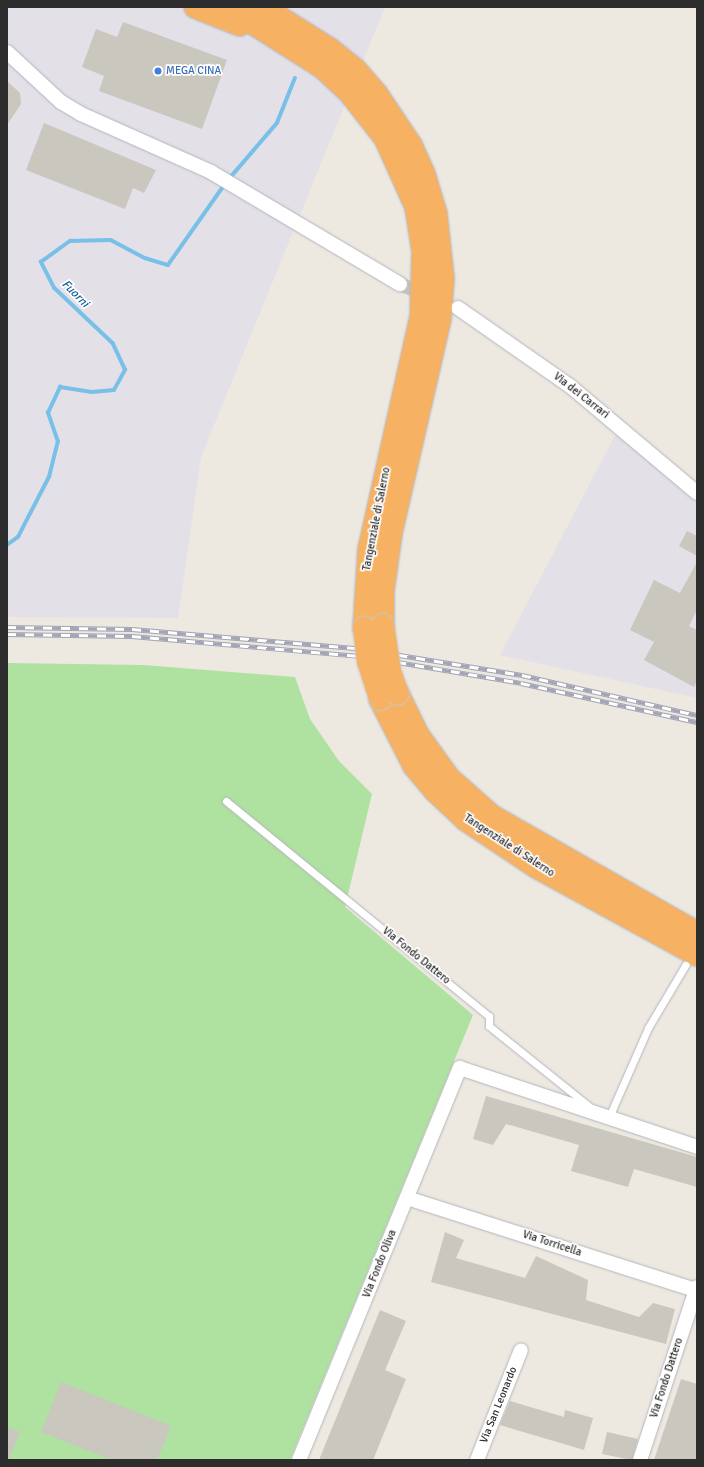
<!DOCTYPE html>
<html>
<head>
<meta charset="utf-8">
<style>
	body { margin:0 }
	#map { position:relative; width:704px; height:1467px; overflow:hidden; background:#ede9e0; font-family:Signika,sans-serif }
	div>[style] { position:absolute }
	.industrial>* { inset:0; background:#e3e0e7 }
	.green>* { inset:0; background:#afe1a0 }
	.stream>* { height:3.5px; margin:-1.75px; padding:0 1.75px; transform-origin:1.75px; border-radius:1.75px; background:#79c0e9 }
	.building>* { inset:0; background:#c9c7be }
	.street-tunnel>* { height:14px; margin-top:-7px; transform-origin:0; background:repeating-linear-gradient(90deg,#c7c3bc 0 14px,transparent 0 21px) }
	.roads { filter:drop-shadow(0 0 1px #b3b5bf) drop-shadow(0 0 1px #b3b5bf) }
	.lane>* { height:7px; margin:-3.5px; padding:0 3.5px; transform-origin:3.5px; border-radius:3.5px; background:#fff }
	.street>* { height:14px; margin:-7px; padding:0 7px; transform-origin:7px; border-radius:7px; background:#fff }
	.highway>* { height:22px; margin:-11px; padding:0 11px; transform-origin:11px; border-radius:11px; background:#f6b262 }
	.rail>* { height:4.5px; margin-top:-2.25px; transform-origin:0; background:repeating-linear-gradient(90deg,#fff 0 9px,#a3a4b6 0 18px); box-sizing:border-box; border-block:1px solid #a3a4b6 }
	.bridges { filter:drop-shadow(0 0 1px #c8c8c8) drop-shadow(0 0 1px #c8c8c8) }
	.highway-bridge>* { height:22px; margin:-11px; padding:0 11px; transform-origin:11px; border-radius:11px; background:#f6b262 }
	.dots>* { width:11px; height:11px; translate:-50% -50%; box-sizing:border-box; border:2px solid #fff; border-radius:50% }
	span { translate:-50% -50%; white-space:nowrap; text-align:center; line-height:1.15; -webkit-text-stroke:3.5px #fff; paint-order:stroke }
	.shop-label { font-size:11px; color:#366cbe }
	.left { translate:0 -50%; text-align:left }
	.street-label { font-size:11px; color:#2d2d2d }
	.water-label { font-size:12px; color:#155e99; font-style:italic }
	.frame { position:absolute; inset:0; border:8px solid #2d2d2d; pointer-events:none }
</style>
</head>
<body>
<div id="map">
	<div class="industrial">
		<div style="clip-path:polygon(7px 7px,385px 7px,201px 457px,178px 618px,7px 617px)"></div>
		<div style="clip-path:polygon(622px 422px,697px 490px,697px 698px,500px 655px)"></div>
	</div>
	<div class="green">
		<div style="clip-path:polygon(7px 663px,144px 665px,295px 677px,310px 719px,339px 761px,372px 794px,345px 907px,473px 1015px,290px 1460px,7px 1460px)"></div>
	</div>
	<div class="stream">
		<div style="left:229px;top:179px;width:74px;rotate:-49.4deg"></div>
		<div style="left:277px;top:123px;width:48px;rotate:-68.2deg"></div>
		<div style="left:7px;top:545px;width:14px;rotate:-36deg"></div>
		<div style="left:18px;top:537px;width:68px;rotate:-62.7deg"></div>
		<div style="left:49px;top:477px;width:36px;rotate:-76deg"></div>
		<div style="left:58px;top:442px;width:31px;rotate:-109deg"></div>
		<div style="left:48px;top:413px;width:29px;rotate:-65deg"></div>
		<div style="left:60px;top:387px;width:32px;rotate:9deg"></div>
		<div style="left:92px;top:392px;width:22px;rotate:-5deg"></div>
		<div style="left:114px;top:390px;width:23px;rotate:-61deg"></div>
		<div style="left:125px;top:370px;width:29px;rotate:-115deg"></div>
		<div style="left:113px;top:344px;width:81px;rotate:-136.5deg"></div>
		<div style="left:54px;top:288px;width:29px;rotate:-117deg"></div>
		<div style="left:41px;top:262px;width:36px;rotate:-36deg"></div>
		<div style="left:70px;top:241px;width:41px;rotate:-1.4deg"></div>
		<div style="left:111px;top:240px;width:38px;rotate:28deg"></div>
		<div style="left:145px;top:258px;width:24px;rotate:17deg"></div>
		<div style="left:168px;top:265px;width:99px;rotate:-54.9deg"></div>
	</div>
	<div class="building">
		<div style="clip-path:polygon(123px 22px,227px 60px,202px 129px,99px 91px,104px 76px,82px 67px,96px 29px,117px 37px)"></div>
		<div style="clip-path:polygon(7px 81px,20px 93px,21px 104px,7px 125px)"></div>
		<div style="clip-path:polygon(44px 123px,156px 170px,144px 193px,133px 188px,125px 209px,26px 170px)"></div>
		<div style="clip-path:polygon(687px 531px,697px 536px,697px 556px,679px 546px)"></div>
		<div style="clip-path:polygon(697px 562px,697px 610px,689px 626px,697px 630px,697px 681px,694px 687px,644px 660px,654px 642px,630px 630px,654px 580px,680px 593px)"></div>
		<div style="clip-path:polygon(486px 1096px,697px 1157px,697px 1187px,634px 1169px,628px 1187px,571px 1171px,579px 1145px,506px 1124px,493px 1145px,473px 1139px)"></div>
		<div style="clip-path:polygon(445px 1232px,464px 1240px,456px 1258px,525px 1278px,536px 1256px,588px 1280px,586px 1300px,639px 1317px,653px 1303px,675px 1309px,666px 1344px,431px 1282px)"></div>
		<div style="clip-path:polygon(380px 1310px,406px 1321px,385px 1370px,406px 1379px,373px 1460px,319px 1460px)"></div>
		<div style="clip-path:polygon(681px 1379px,697px 1384px,697px 1460px,654px 1460px)"></div>
		<div style="clip-path:polygon(61px 1382px,171px 1426px,157px 1460px,112px 1460px,41px 1432px)"></div>
		<div style="clip-path:polygon(510px 1401px,564px 1417px,565px 1410px,593px 1418px,584px 1450px,500px 1425px)"></div>
		<div style="clip-path:polygon(7px 1427px,20px 1432px,9px 1460px,7px 1460px)"></div>
		<div style="clip-path:polygon(607px 1432px,638px 1439px,632px 1460px,602px 1454px)"></div>
	</div>
	<div class="street-tunnel">
		<div style="left:400px;top:284px;width:30px;rotate:23deg"></div>
	</div>
	<div class="roads">
		<div class="lane">
			<div style="left:226px;top:801px;width:340px;rotate:39.3deg"></div>
			<div style="left:489px;top:1016px;width:10px;rotate:90deg"></div>
			<div style="left:489px;top:1026px;width:131px;rotate:38.8deg"></div>
			<div style="left:609px;top:1117px;width:97px;rotate:-66.3deg"></div>
			<div style="left:648px;top:1028px;width:74px;rotate:-59.3deg"></div>
		</div>
		<div class="street">
			<div style="left:7px;top:52px;width:74px;rotate:42.8deg"></div>
			<div style="left:61px;top:102px;width:23px;rotate:31deg"></div>
			<div style="left:81px;top:114px;width:142px;rotate:24deg"></div>
			<div style="left:211px;top:172px;width:220px;rotate:30.7deg"></div>
			<div style="left:458px;top:308px;width:136px;rotate:34.9deg"></div>
			<div style="left:570px;top:386px;width:166px;rotate:40.1deg"></div>
			<div style="left:407px;top:1198px;width:303px;rotate:17.7deg"></div>
			<div style="left:299px;top:1460px;width:424px;rotate:-67.7deg"></div>
			<div style="left:460px;top:1068px;width:250px;rotate:18.4deg"></div>
			<div style="left:477px;top:1460px;width:118px;rotate:-68.2deg"></div>
			<div style="left:640px;top:1460px;width:182px;rotate:-71.8deg"></div>
		</div>
		<div class="highway">
			<div style="left:195px;top:7px;width:48px;rotate:21.8deg"></div>
			<div style="left:227px;top:7px;width:112px;rotate:32.3deg"></div>
			<div style="left:322px;top:67px;width:37px;rotate:43deg"></div>
			<div style="left:349px;top:92px;width:58px;rotate:52deg"></div>
			<div style="left:385px;top:138px;width:76px;rotate:65.8deg"></div>
			<div style="left:416px;top:207px;width:45px;rotate:81deg"></div>
			<div style="left:423px;top:251px;width:66px;rotate:91.7deg"></div>
			<div style="left:421px;top:317px;width:238px;rotate:102.6deg"></div>
			<div style="left:369px;top:549px;width:79px;rotate:93.6deg"></div>
			<div style="left:263px;top:7px;width:79px;rotate:32.1deg"></div>
			<div style="left:330px;top:49px;width:33px;rotate:39deg"></div>
			<div style="left:356px;top:70px;width:30px;rotate:49deg"></div>
			<div style="left:376px;top:93px;width:63px;rotate:56.1deg"></div>
			<div style="left:411px;top:145px;width:32px;rotate:66deg"></div>
			<div style="left:424px;top:174px;width:42px;rotate:73.3deg"></div>
			<div style="left:436px;top:214px;width:64px;rotate:83.8deg"></div>
			<div style="left:443px;top:278px;width:41px;rotate:94.2deg"></div>
			<div style="left:440px;top:319px;width:220px;rotate:102.9deg"></div>
			<div style="left:391px;top:533px;width:59px;rotate:97.9deg"></div>
			<div style="left:383px;top:591px;width:34px;rotate:90deg"></div>
			<div style="left:398px;top:694px;width:46px;rotate:64deg"></div>
			<div style="left:418px;top:735px;width:53px;rotate:54.2deg"></div>
			<div style="left:449px;top:778px;width:57px;rotate:41.5deg"></div>
			<div style="left:492px;top:816px;width:236px;rotate:29.7deg"></div>
			<div style="left:380px;top:699px;width:75px;rotate:63.1deg"></div>
			<div style="left:414px;top:766px;width:31px;rotate:50deg"></div>
			<div style="left:434px;top:790px;width:44px;rotate:43.2deg"></div>
			<div style="left:466px;top:820px;width:87px;rotate:33.7deg"></div>
			<div style="left:538px;top:868px;width:181px;rotate:28.7deg"></div>
		</div>
	</div>
	<div class="rail">
		<div style="left:7px;top:627px;width:125px;rotate:0.9deg"></div>
		<div style="left:132px;top:629px;width:232px;rotate:4.9deg"></div>
		<div style="left:363px;top:649px;width:161px;rotate:9.3deg"></div>
		<div style="left:522px;top:675px;width:180px;rotate:12.9deg"></div>
		<div style="left:7px;top:634px;width:125px;rotate:0.9deg"></div>
		<div style="left:132px;top:636px;width:231px;rotate:5deg"></div>
		<div style="left:362px;top:656px;width:161px;rotate:9.6deg"></div>
		<div style="left:521px;top:683px;width:180px;rotate:12.5deg"></div>
	</div>
	<div class="bridges">
		<div class="highway-bridge">
			<div style="left:383px;top:625px;width:48px;rotate:81.5deg"></div>
			<div style="left:390px;top:672px;width:23px;rotate:70deg"></div>
			<div style="left:364px;top:628px;width:33px;rotate:83deg"></div>
			<div style="left:368px;top:661px;width:40px;rotate:72deg"></div>
		</div>
	</div>
	<div class="dots">
		<div style="left:158px;top:71px;background:#3f7fe0"></div>
	</div>
	<div class="shop-label">
		<span class="left" style="left:166px;top:71px">MEGA CINA</span>
	</div>
	<div class="street-label">
		<span style="left:581px;top:396px;rotate:38deg">Via dei Carrari</span>
		<span style="left:377px;top:519px;rotate:-79deg">Tangenziale di Salerno</span>
		<span style="left:509px;top:846px;rotate:33deg">Tangenziale di Salerno</span>
		<span style="left:416px;top:956px;rotate:39deg">Via Fondo Dattero</span>
		<span style="left:552px;top:1244px;rotate:18deg">Via Torricella</span>
		<span style="left:380px;top:1264px;rotate:-68deg">Via Fondo Oliva</span>
		<span style="left:667px;top:1378px;rotate:-72deg">Via Fondo Dattero</span>
		<span style="left:499px;top:1405px;rotate:-68deg">Via San Leonardo</span>
	</div>
	<div class="water-label">
		<span style="left:75px;top:294px;rotate:45deg">Fuorni</span>
	</div>
	<div class="frame"></div>
</div>
</body>
</html>
